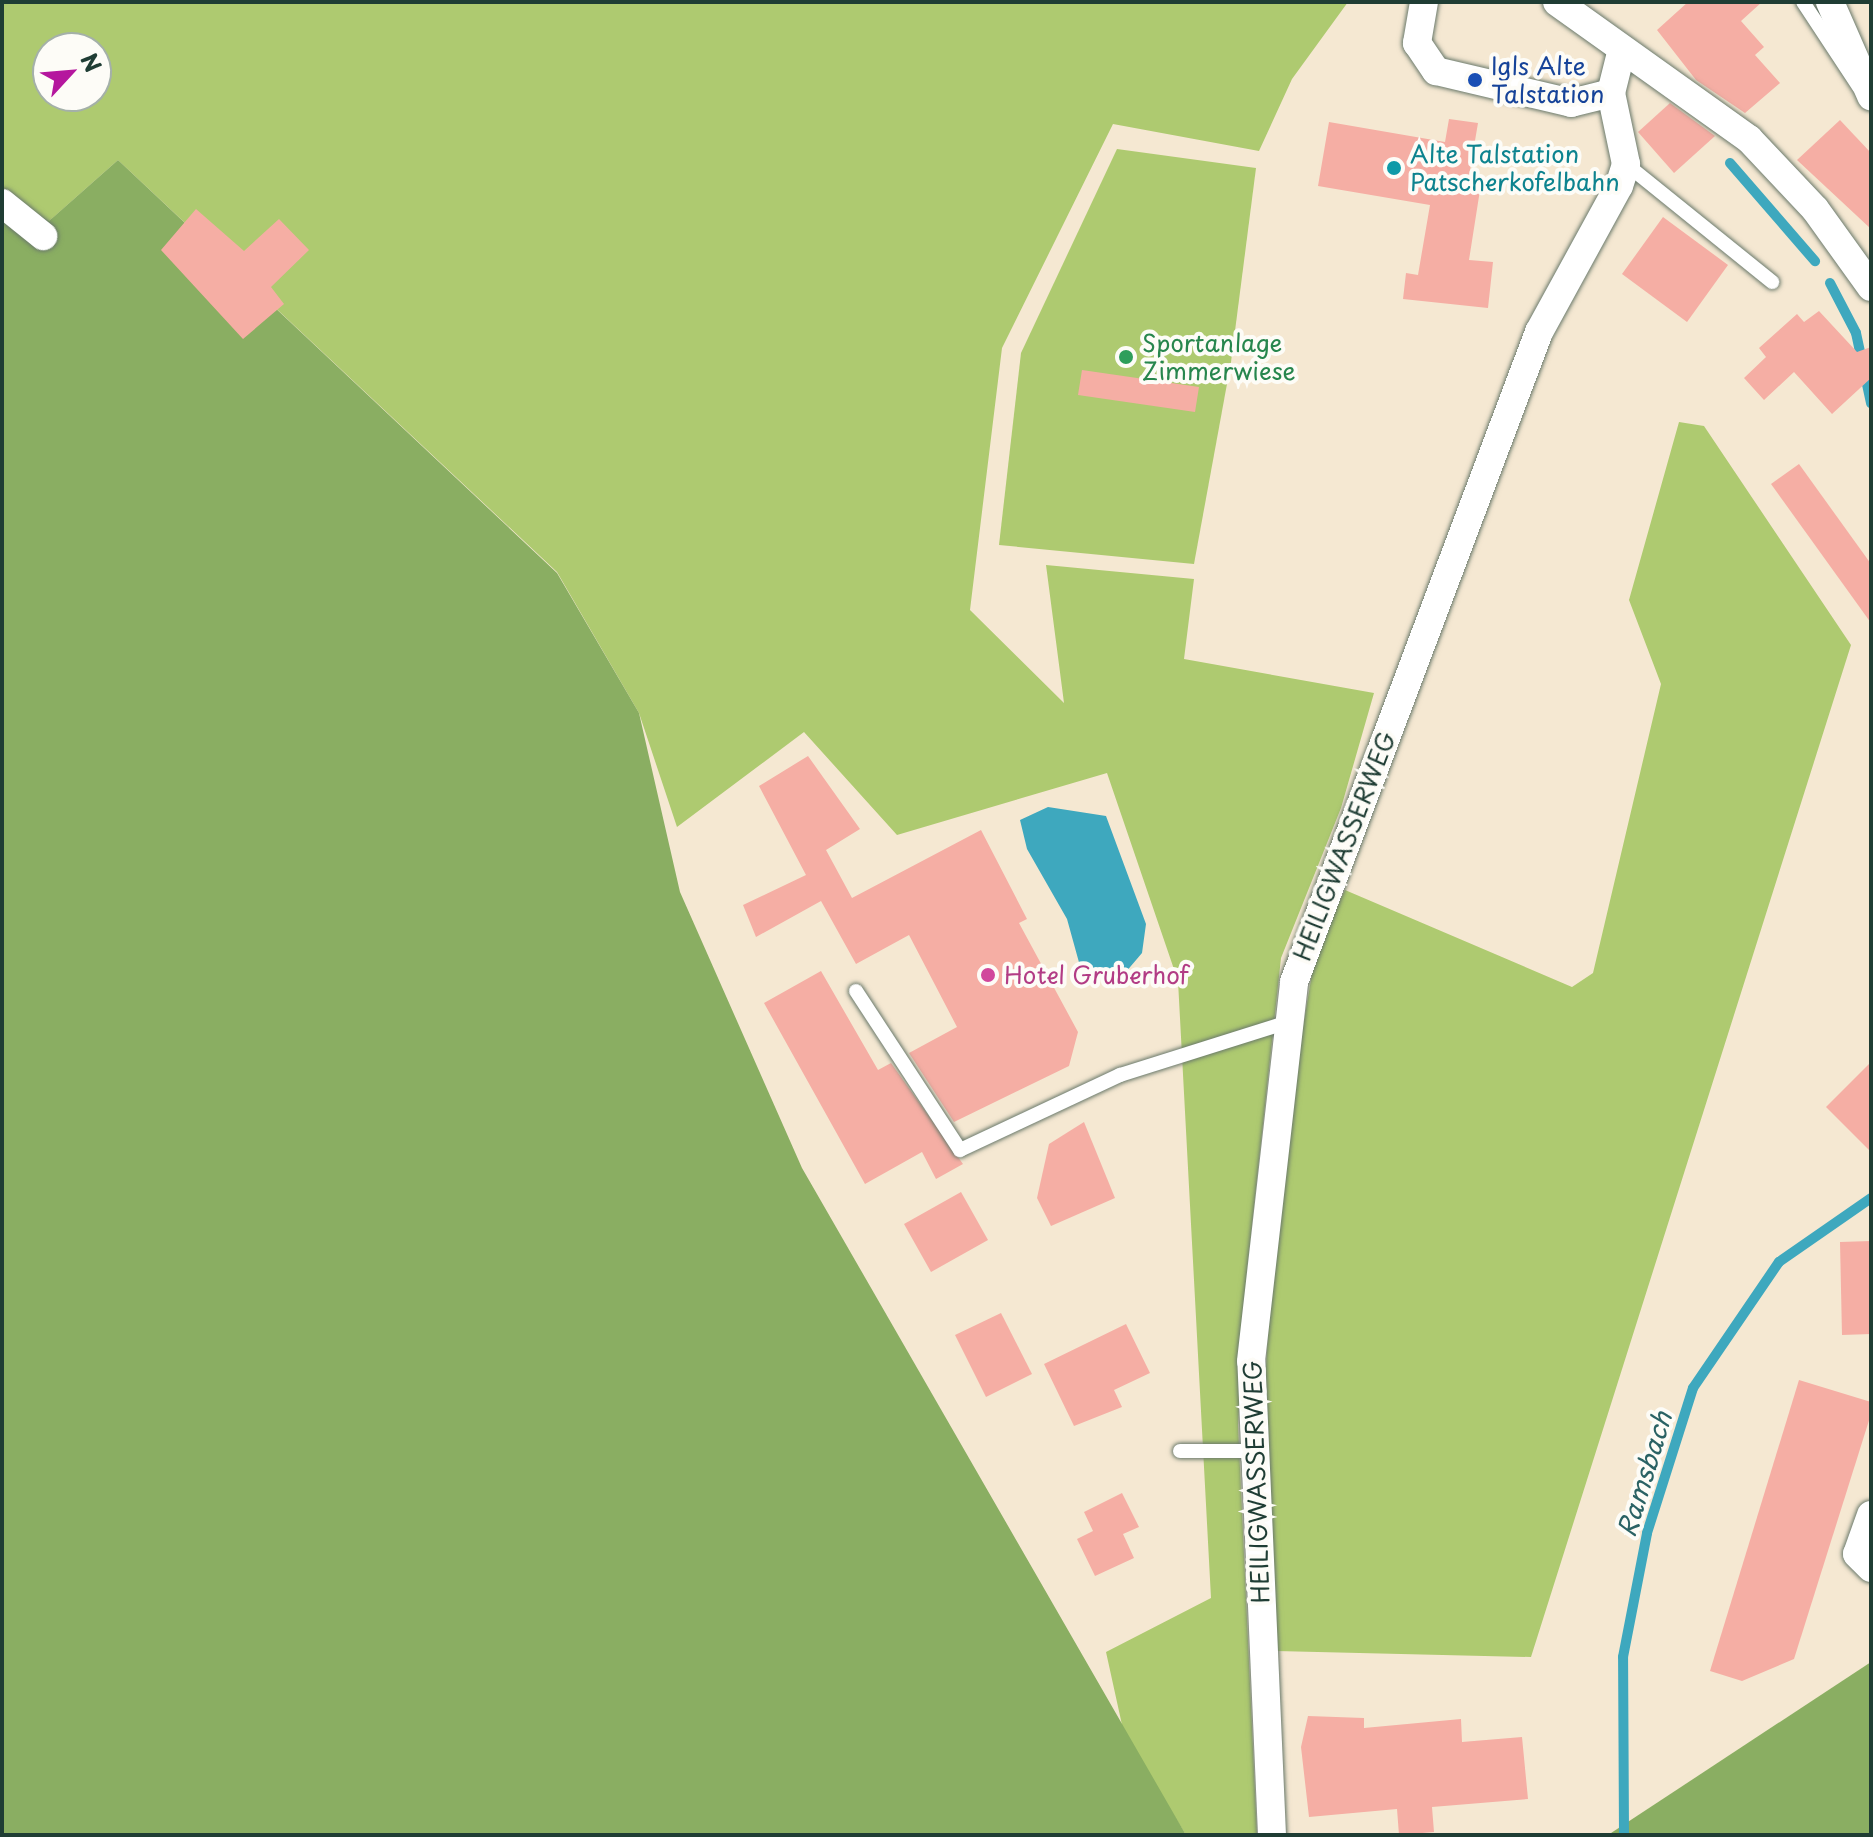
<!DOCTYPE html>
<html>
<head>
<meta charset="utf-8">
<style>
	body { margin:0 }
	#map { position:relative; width:1873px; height:1837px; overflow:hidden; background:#f5e8d2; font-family:"Playpen Sans",sans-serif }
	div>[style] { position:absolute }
	.green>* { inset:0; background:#aeca70 }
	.forest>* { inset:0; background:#8aae62 }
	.water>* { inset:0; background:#3ea8be }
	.stream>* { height:10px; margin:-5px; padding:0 5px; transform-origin:5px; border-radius:5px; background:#3ea8be }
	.building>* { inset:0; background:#f5aea4 }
	.roads { filter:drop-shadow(0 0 2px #6a796b) drop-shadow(0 0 2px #6a796b) }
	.lane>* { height:14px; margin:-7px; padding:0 7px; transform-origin:7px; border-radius:7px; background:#fff }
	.street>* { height:28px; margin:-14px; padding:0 14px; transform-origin:14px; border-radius:14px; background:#fff }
	.dots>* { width:22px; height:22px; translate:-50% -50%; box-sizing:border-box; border:4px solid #fdfcf7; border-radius:50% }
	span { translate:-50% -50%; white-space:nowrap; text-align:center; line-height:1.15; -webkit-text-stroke:8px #fdfcf7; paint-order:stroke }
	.transit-label { font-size:24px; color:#164399 }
	.left { translate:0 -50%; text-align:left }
	.culture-label { font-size:24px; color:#0d838f }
	.leisure-label { font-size:24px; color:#27864d }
	.street-label { font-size:24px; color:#1f3d34 }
	.hotel-label { font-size:24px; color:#b23c85 }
	.water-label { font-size:26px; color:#2a6264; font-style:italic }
	.frame { position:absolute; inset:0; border:4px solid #1f3d34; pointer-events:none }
	.north { position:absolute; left:32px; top:32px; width:80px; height:80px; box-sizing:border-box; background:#fdfcf7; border:2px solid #a4b0a9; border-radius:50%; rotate:64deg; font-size:22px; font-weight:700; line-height:32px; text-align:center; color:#1f3d34 }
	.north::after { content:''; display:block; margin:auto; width:28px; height:36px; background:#b5179e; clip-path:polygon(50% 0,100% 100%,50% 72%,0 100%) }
</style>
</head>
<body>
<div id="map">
	<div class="green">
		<div style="clip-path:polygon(evenodd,2px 2px,1348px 2px,1292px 79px,1259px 151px,1113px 124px,1002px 348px,970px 610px,1064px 703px,1046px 565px,1194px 579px,1184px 659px,1374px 693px,1341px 808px,1281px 958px,1247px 1271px,1238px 1425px,1257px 1835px,1186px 1835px,1124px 1734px,1106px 1652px,1211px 1598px,1178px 981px,1107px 773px,897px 835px,804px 732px,677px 827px,639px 713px,557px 572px,118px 160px,48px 222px,2px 190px,2px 2px,48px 48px,96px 48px,96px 96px,48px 96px,48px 48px)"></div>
		<div style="clip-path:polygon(1117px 149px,1256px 168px,1231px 362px,1194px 564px,999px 545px,1021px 353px)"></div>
		<div style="clip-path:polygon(1679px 422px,1704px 426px,1851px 645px,1531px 1657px,1276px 1651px,1261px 1442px,1279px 1169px,1316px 950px,1345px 890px,1572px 987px,1593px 973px,1661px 684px,1629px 600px)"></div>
	</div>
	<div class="forest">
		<div style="clip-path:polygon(118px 160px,557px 573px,639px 713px,680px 892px,802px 1168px,1186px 1835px,2px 1835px,2px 195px,49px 221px)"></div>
		<div style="clip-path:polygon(1871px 1662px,1871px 1835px,1608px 1835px)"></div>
	</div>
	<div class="water">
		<div style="clip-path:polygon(1048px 807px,1106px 816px,1146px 924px,1142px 953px,1125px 973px,1103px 977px,1080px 966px,1067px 919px,1027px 849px,1020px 820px)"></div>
	</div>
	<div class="stream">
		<div style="left:1730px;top:163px;width:130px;rotate:49.1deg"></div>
		<div style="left:1830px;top:283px;width:56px;rotate:62.5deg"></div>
		<div style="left:1856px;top:333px;width:72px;rotate:77.9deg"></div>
		<div style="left:1624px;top:1835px;width:178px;rotate:-90.3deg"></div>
		<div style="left:1623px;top:1657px;width:126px;rotate:-79deg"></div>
		<div style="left:1647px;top:1533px;width:152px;rotate:-72.4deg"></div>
		<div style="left:1693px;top:1388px;width:153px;rotate:-55.7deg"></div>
		<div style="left:1779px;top:1262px;width:112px;rotate:-34.8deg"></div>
	</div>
	<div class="building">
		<div style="clip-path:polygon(1688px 2px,1762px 2px,1741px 21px,1764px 47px,1755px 55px,1780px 83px,1745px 113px,1696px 80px,1657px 30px)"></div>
		<div style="clip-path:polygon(1670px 103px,1715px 136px,1674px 173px,1638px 132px)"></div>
		<div style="clip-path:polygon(1449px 119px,1478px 123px,1467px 188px,1480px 190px,1469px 260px,1493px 262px,1488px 308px,1403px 299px,1406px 273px,1418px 275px,1430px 205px,1318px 186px,1329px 122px,1445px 142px)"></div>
		<div style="clip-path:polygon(1840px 120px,1871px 153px,1871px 229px,1797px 160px)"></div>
		<div style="clip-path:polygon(196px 209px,244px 251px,279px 219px,309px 250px,271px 287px,284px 304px,243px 339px,161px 250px)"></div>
		<div style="clip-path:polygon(1663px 217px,1728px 265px,1687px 322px,1622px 274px)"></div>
		<div style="clip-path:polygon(1819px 311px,1857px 352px,1871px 347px,1871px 378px,1832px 414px,1794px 372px,1764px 400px,1744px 378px,1766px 357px,1759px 348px,1797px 314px,1804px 322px)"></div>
		<div style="clip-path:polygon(1082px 370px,1199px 387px,1195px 412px,1078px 395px)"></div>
		<div style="clip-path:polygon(1799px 464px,1871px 564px,1871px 623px,1771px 484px)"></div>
		<div style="clip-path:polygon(808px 756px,860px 829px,826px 850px,852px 898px,981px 830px,1027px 919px,1019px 923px,1078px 1032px,1069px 1066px,954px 1122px,909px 1053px,957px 1027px,909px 935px,856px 964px,821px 901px,756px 937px,743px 905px,806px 875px,759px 786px)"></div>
		<div style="clip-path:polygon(821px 971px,878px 1070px,891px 1063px,963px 1164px,936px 1179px,922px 1152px,865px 1184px,764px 1003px)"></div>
		<div style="clip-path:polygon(1871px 1062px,1871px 1152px,1826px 1107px)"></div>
		<div style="clip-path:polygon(1084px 1122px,1115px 1198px,1051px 1226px,1037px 1198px,1049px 1144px)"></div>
		<div style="clip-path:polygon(961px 1192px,988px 1240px,931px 1272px,904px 1224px)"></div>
		<div style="clip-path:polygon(1871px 1241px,1871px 1334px,1842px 1335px,1840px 1242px)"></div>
		<div style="clip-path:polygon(1001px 1313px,1032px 1374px,986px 1397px,955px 1335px)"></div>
		<div style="clip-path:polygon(1126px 1324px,1150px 1373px,1114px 1390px,1122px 1407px,1074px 1426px,1044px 1364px)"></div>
		<div style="clip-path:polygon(1799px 1380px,1871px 1402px,1871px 1414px,1794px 1659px,1742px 1681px,1710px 1671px)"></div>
		<div style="clip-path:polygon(1122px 1493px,1139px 1527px,1123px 1534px,1134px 1558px,1095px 1576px,1077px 1539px,1093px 1531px,1084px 1512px)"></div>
		<div style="clip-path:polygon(1308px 1716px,1364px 1718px,1364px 1728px,1461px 1719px,1462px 1742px,1522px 1737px,1528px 1799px,1432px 1807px,1434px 1832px,1399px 1835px,1397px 1809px,1309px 1817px,1301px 1747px)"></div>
	</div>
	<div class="roads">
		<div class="lane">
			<div style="left:1803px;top:2px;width:102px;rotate:56.6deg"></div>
			<div style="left:1626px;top:164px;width:188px;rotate:38.9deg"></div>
			<div style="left:856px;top:991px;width:190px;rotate:56.8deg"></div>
			<div style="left:960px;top:1150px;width:177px;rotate:-25.1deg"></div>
			<div style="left:1120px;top:1075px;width:179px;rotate:-17.5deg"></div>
			<div style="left:1180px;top:1451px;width:72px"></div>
		</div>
		<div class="street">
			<div style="left:1424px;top:2px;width:42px;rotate:99.7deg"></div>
			<div style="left:1417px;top:43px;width:34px;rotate:56deg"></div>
			<div style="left:1436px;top:71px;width:139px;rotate:13.3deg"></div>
			<div style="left:1571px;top:103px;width:41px;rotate:-14deg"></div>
			<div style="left:1557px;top:2px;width:236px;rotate:35.5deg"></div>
			<div style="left:1749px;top:139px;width:96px;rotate:46.7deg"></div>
			<div style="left:1815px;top:209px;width:96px;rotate:54.3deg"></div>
			<div style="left:1830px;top:2px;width:103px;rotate:66.4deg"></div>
			<div style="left:2px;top:203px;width:53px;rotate:38.8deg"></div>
			<div style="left:1871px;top:1515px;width:41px;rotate:109.7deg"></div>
			<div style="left:1857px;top:1554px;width:20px;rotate:45deg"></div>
			<div style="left:1272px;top:1835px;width:474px;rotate:-92.5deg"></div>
			<div style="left:1251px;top:1361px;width:381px;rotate:-83.5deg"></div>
			<div style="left:1294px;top:982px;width:695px;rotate:-69.35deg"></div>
			<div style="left:1539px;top:332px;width:166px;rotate:-61.3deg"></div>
			<div style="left:1619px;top:186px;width:23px;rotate:-72deg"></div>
			<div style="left:1626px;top:164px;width:73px;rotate:-101.9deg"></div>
			<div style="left:1611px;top:93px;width:45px;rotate:-76deg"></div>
		</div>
	</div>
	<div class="dots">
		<div style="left:1475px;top:80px;background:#1a4fb4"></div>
		<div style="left:1394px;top:168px;background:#0f9aa8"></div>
		<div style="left:1126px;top:357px;background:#2e9e5b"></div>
		<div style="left:988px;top:975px;background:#d1479c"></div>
	</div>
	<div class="transit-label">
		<span class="left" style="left:1491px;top:80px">Igls Alte<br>Talstation</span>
	</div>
	<div class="culture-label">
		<span class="left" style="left:1410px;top:168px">Alte Talstation<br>Patscherkofelbahn</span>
	</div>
	<div class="leisure-label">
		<span class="left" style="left:1142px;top:357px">Sportanlage<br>Zimmerwiese</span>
	</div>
	<div class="street-label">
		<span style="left:1344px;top:846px;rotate:-69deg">HEILIGWASSERWEG</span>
		<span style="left:1256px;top:1482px;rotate:-92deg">HEILIGWASSERWEG</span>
	</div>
	<div class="hotel-label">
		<span class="left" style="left:1004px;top:975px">Hotel Gruberhof</span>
	</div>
	<div class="water-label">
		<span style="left:1644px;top:1474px;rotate:-73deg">Ramsbach</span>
	</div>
	<div class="frame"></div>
	<div class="north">N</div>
</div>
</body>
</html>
